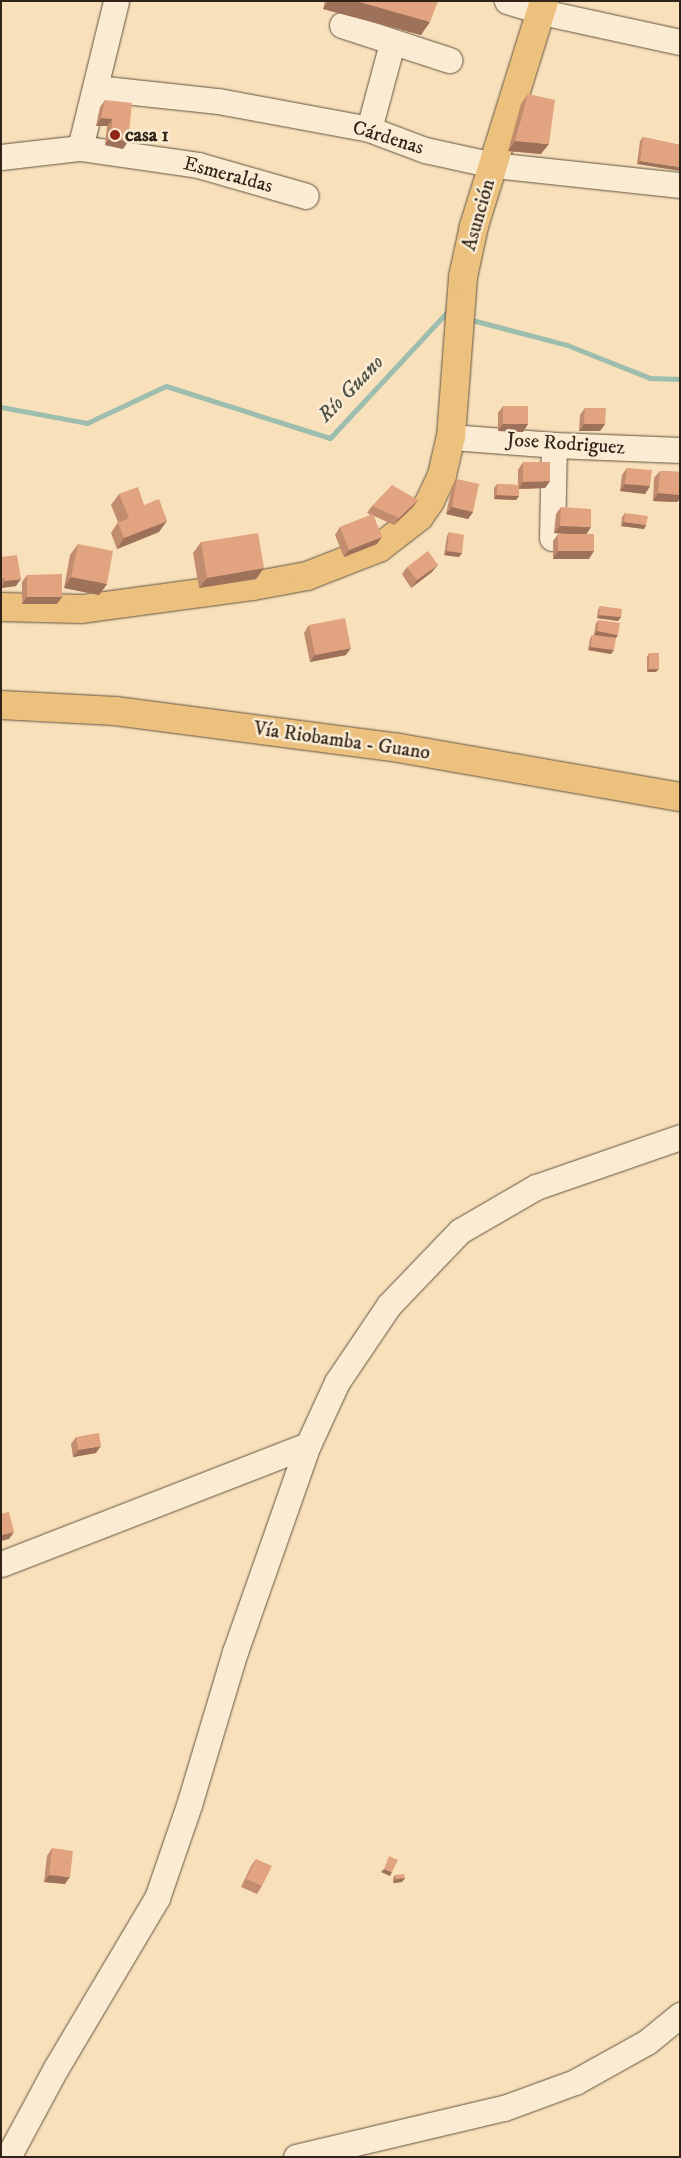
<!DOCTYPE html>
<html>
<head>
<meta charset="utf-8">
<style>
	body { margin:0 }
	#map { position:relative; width:681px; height:2158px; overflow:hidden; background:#f8e0ba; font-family:"IM FELL DW Pica",serif }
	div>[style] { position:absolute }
	.stream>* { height:5px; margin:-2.5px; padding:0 2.5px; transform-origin:2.5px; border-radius:2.5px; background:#9dbdae }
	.roads { filter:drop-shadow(0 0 1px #625341) drop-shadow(0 0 1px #625341) }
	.minor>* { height:25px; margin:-12.5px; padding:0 12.5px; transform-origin:12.5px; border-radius:12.5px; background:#faebd2 }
	.major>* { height:28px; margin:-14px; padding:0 14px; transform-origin:14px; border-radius:14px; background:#ecc07d }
	.wall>* { inset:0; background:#c28c6e }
	.shaded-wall>* { inset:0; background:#9e725a }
	.building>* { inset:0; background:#e1a380 }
	.dots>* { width:14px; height:14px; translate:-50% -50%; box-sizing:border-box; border:2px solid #faebd2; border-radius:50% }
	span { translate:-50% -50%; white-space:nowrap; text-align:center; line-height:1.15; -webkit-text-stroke:5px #faebd2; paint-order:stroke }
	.poi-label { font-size:20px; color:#302419; font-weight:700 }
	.left { translate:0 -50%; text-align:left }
	.street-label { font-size:20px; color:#302419 }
	.water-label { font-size:21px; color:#515246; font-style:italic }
	.frame { position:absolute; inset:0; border:2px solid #302419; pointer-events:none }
</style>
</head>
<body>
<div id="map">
	<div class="stream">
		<div style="left:468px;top:319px;width:102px;rotate:14.7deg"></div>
		<div style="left:567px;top:345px;width:89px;rotate:21.7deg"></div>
		<div style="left:650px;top:378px;width:30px;rotate:2deg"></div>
		<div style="left:1px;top:407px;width:87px;rotate:10.5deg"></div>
		<div style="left:87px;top:423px;width:87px;rotate:-25.1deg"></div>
		<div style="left:166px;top:386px;width:172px;rotate:17.6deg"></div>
		<div style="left:330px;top:438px;width:171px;rotate:-47.1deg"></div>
		<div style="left:446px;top:313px;width:6px;rotate:18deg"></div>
	</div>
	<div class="roads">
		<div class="minor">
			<div style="left:507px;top:1px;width:37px;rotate:17deg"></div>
			<div style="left:542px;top:12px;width:141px;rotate:12.3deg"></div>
			<div style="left:342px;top:25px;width:113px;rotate:18.1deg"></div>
			<div style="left:96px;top:88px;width:123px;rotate:6.1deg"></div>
			<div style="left:218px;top:101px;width:154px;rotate:10.5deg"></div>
			<div style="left:369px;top:129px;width:60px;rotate:20.6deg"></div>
			<div style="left:425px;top:150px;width:70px;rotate:12.4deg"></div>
			<div style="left:493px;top:165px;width:188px;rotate:6.1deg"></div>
			<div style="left:369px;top:129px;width:89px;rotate:-75deg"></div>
			<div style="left:80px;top:148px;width:151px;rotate:-76.2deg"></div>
			<div style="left:1px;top:157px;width:80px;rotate:-6.5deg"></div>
			<div style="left:80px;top:148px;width:119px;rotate:8.2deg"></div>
			<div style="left:198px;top:165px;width:112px;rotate:16deg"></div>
			<div style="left:451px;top:437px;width:103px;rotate:4.4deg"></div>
			<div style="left:554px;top:445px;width:126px;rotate:2.3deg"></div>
			<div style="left:552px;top:538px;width:93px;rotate:-88.8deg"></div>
			<div style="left:1px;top:1564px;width:329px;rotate:-21.2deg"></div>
			<div style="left:8px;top:2157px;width:101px;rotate:-61.7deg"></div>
			<div style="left:56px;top:2068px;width:198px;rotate:-59.3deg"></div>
			<div style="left:157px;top:1898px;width:98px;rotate:-71deg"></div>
			<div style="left:189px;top:1805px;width:160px;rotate:-73.3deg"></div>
			<div style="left:235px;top:1652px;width:219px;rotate:-70.6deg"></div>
			<div style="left:308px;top:1445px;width:69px;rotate:-65.3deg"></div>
			<div style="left:337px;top:1382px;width:93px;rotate:-56deg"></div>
			<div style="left:389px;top:1305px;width:103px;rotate:-46.2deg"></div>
			<div style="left:460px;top:1231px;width:88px;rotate:-30.1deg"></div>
			<div style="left:536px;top:1187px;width:152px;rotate:-19.1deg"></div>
			<div style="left:296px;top:2157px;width:214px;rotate:-13.3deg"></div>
			<div style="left:504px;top:2108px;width:76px;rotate:-20.1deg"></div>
			<div style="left:575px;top:2082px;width:82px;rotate:-29.1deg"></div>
			<div style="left:647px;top:2042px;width:43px;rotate:-39.3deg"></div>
		</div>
		<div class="major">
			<div style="left:1px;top:607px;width:81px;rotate:1.4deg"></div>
			<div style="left:82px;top:609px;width:173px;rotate:-7.7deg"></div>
			<div style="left:253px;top:586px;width:55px;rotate:-10.5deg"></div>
			<div style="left:307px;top:576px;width:77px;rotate:-21.3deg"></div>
			<div style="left:379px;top:548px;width:51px;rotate:-37.8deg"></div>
			<div style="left:419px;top:517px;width:19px;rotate:-55deg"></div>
			<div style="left:430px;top:501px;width:29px;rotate:-65deg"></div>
			<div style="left:442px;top:475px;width:39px;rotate:-77deg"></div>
			<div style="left:451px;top:437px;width:160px;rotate:-85.7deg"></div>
			<div style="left:463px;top:277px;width:52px;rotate:-77.8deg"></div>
			<div style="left:474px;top:226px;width:236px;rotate:-72.7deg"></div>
			<div style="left:1px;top:705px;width:114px;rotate:3deg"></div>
			<div style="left:115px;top:711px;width:286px;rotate:7.4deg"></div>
			<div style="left:399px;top:748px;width:285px;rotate:9.9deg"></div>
		</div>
	</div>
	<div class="wall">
		<div style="clip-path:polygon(325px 1px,438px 1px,421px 35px,323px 9px)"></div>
		<div style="clip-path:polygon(528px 94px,541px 154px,508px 151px,521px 104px)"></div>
		<div style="clip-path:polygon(105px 100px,123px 149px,105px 145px,107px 126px,96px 126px,100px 107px)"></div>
		<div style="clip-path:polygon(643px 137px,680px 145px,637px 164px,640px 141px)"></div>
		<div style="clip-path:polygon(503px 406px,528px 424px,523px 432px,498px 431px,498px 413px)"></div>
		<div style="clip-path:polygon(585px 408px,605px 424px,600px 431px,579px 431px,580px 415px)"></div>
		<div style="clip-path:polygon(523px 462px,550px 481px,545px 488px,519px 489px,519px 496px,516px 500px,494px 499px,494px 488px,497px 484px,518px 485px,518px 470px)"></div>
		<div style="clip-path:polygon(627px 468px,650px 486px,645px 494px,620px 491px,622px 475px)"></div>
		<div style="clip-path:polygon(660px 471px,680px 472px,680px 499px,677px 502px,653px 501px,654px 478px)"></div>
		<div style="clip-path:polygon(457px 479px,473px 512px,468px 519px,446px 514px,452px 487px)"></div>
		<div style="clip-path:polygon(119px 494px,159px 532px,117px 549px,111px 533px,118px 522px,111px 505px)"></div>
		<div style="clip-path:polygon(418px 500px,413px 507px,394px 525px,374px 516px,377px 544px,344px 557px,335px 535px,340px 527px,371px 515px,367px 513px,372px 506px)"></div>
		<div style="clip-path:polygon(561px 507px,586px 534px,589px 559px,553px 559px,553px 541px,558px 534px,563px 534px,554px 533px,556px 514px)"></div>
		<div style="clip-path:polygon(625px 513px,646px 525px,644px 529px,621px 526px,622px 517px)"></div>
		<div style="clip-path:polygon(449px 532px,462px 553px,459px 557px,444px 555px,447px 536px)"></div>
		<div style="clip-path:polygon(201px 542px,264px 568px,256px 579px,199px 588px,193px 553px)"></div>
		<div style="clip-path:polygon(78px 544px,107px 584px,99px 595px,64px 588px,70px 555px)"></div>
		<div style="clip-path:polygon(1px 557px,16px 586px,1px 588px)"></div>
		<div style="clip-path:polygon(407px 567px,432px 572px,411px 588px,402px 574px)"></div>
		<div style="clip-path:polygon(27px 575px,57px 604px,22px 604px,22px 582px)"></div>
		<div style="clip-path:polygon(600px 606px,621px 617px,618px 621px,597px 618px,598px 610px)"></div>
		<div style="clip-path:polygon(599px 620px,615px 638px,611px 654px,588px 650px,590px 639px,592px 635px,594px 635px,596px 623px)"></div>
		<div style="clip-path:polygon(309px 625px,346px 655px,310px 662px,304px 633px)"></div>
		<div style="clip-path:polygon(649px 653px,656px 672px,647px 672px,647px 657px)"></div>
		<div style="clip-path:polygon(76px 1437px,96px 1453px,73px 1457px,71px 1444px)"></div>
		<div style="clip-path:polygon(52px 1848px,65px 1884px,44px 1882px,47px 1856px)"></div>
		<div style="clip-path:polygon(256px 1859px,262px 1886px,257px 1894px,241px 1887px,251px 1866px)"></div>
		<div style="clip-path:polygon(395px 1875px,405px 1878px,402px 1882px,393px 1883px,393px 1878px)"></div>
	</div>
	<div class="shaded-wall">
		<div style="clip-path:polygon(328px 1px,356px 1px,430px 22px,421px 35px,323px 9px)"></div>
		<div style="clip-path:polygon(101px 118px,113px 119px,107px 126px,96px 126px)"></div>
		<div style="clip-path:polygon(110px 137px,128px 142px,123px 149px,105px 145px)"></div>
		<div style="clip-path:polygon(515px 141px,549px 144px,541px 154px,508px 151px)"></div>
		<div style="clip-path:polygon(640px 161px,680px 167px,680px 171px,637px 164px)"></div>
		<div style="clip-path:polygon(503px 424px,528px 424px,523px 432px,498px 431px)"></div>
		<div style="clip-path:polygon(584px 424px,605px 424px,600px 431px,579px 431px)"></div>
		<div style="clip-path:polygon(550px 481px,545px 488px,518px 489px,523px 482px)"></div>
		<div style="clip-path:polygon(625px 484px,650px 486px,645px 494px,620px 491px)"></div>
		<div style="clip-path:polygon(658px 493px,680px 495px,680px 499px,677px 502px,653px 501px)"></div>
		<div style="clip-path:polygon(497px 495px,519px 496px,516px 500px,494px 499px)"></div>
		<div style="clip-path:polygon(418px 500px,413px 507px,394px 525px,399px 518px)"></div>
		<div style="clip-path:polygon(452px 507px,473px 512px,468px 519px,446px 514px)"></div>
		<div style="clip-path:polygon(167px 521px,159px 532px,117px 549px,124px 538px)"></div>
		<div style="clip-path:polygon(624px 522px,646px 525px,644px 529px,621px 526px)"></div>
		<div style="clip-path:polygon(560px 526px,591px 527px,586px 535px,554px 533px)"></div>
		<div style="clip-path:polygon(382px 537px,377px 544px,344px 557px,349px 550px)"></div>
		<div style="clip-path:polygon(447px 551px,462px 553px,459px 557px,444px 555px)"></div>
		<div style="clip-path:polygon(558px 551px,594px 551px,589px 559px,553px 559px)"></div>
		<div style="clip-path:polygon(438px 565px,432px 572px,411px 588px,417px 580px)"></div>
		<div style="clip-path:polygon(264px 568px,256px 579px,199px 588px,207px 578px)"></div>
		<div style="clip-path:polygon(71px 577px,107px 584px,99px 595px,64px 588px)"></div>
		<div style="clip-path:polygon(21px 579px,16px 586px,1px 588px,5px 581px)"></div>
		<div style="clip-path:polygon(27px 597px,62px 597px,57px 604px,22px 604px)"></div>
		<div style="clip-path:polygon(599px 615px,621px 617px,618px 621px,597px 618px)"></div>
		<div style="clip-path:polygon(597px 631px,618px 635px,616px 638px,594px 635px)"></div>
		<div style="clip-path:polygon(591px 647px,614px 650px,611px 654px,588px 650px)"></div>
		<div style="clip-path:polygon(351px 648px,346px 655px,310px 662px,315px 655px)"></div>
		<div style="clip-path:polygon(649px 669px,659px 669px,656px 672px,647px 672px)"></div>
		<div style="clip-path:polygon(101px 1446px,96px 1453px,73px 1457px,78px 1450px)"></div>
		<div style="clip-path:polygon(14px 1532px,9px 1539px,1px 1541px,1px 1535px)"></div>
		<div style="clip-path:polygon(384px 1869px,392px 1872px,390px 1876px,381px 1872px)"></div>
		<div style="clip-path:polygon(49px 1875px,70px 1877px,65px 1884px,44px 1882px)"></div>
		<div style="clip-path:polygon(405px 1878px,402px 1882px,393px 1883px,396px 1879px)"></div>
	</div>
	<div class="building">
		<div style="clip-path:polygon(356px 1px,438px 1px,430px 22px)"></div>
		<div style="clip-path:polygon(528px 94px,555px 100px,549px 144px,515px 141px)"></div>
		<div style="clip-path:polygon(105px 100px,132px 103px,128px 142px,110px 137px,113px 119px,101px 118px)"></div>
		<div style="clip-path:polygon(643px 137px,680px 145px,680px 167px,640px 161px)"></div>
		<div style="clip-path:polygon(503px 406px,528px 406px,528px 424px,503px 424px)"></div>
		<div style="clip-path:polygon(585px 408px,606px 408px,605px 424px,584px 424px)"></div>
		<div style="clip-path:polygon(523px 462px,550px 462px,550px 481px,523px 482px)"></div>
		<div style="clip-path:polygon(627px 468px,652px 470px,650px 486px,625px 484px)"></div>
		<div style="clip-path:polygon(660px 471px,680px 472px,680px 495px,658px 493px)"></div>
		<div style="clip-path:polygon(457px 479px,479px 484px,473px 512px,452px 507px)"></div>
		<div style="clip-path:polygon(497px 484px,519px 485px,519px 496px,497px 495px)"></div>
		<div style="clip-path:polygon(392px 485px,418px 500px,399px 518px,372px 506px)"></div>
		<div style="clip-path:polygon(138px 487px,144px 505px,159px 499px,167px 521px,124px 538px,118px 523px,129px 518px,119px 494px)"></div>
		<div style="clip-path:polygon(561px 507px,591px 509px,591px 527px,560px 526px)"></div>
		<div style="clip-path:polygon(625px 513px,648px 516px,646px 525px,624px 522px)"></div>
		<div style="clip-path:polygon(373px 514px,382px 537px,349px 550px,340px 527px)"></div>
		<div style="clip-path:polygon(449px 532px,464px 535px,462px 553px,447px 551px)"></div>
		<div style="clip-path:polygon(258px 533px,264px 568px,207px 578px,201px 542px)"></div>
		<div style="clip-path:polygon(558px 534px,594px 534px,594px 551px,558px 551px)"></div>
		<div style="clip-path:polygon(78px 544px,113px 551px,107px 584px,71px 577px)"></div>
		<div style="clip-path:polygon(428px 551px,438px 565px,417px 580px,407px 567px)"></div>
		<div style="clip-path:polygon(17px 555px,21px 579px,5px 581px,5px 578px,1px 579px,1px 557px)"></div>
		<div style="clip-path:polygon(62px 574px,62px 597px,27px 597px,27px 575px)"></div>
		<div style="clip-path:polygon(600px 606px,622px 609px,621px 617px,599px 615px)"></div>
		<div style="clip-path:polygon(345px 618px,351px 648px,315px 655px,309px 625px)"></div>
		<div style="clip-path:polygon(599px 620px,620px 623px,618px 635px,597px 631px)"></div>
		<div style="clip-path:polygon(592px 635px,616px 638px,614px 650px,591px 647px)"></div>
		<div style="clip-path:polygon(649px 653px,659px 653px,659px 669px,649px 669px)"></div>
		<div style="clip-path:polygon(99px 1433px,101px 1446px,78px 1450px,76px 1437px)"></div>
		<div style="clip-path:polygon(9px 1512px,14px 1532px,1px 1535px,1px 1514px)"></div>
		<div style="clip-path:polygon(52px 1848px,73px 1851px,70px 1877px,49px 1875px)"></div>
		<div style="clip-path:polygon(389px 1856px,398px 1860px,392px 1872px,384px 1869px)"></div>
		<div style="clip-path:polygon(256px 1859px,272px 1866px,262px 1886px,246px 1879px)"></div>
		<div style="clip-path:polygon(404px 1874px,405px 1878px,396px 1879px,395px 1875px)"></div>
	</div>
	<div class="dots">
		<div style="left:115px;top:135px;background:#8f2418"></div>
	</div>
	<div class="poi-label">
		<span class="left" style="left:125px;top:135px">casa 1</span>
	</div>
	<div class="street-label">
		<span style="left:388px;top:138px;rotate:17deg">Cárdenas</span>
		<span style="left:228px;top:175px;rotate:15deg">Esmeraldas</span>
		<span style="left:479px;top:215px;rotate:-74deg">Asunción</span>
		<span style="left:566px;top:444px;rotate:4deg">Jose Rodriguez</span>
		<span style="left:342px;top:741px;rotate:8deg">Vía Riobamba - Guano</span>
	</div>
	<div class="water-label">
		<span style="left:351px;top:389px;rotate:-46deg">Río Guano</span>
	</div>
	<div class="frame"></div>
</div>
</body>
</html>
